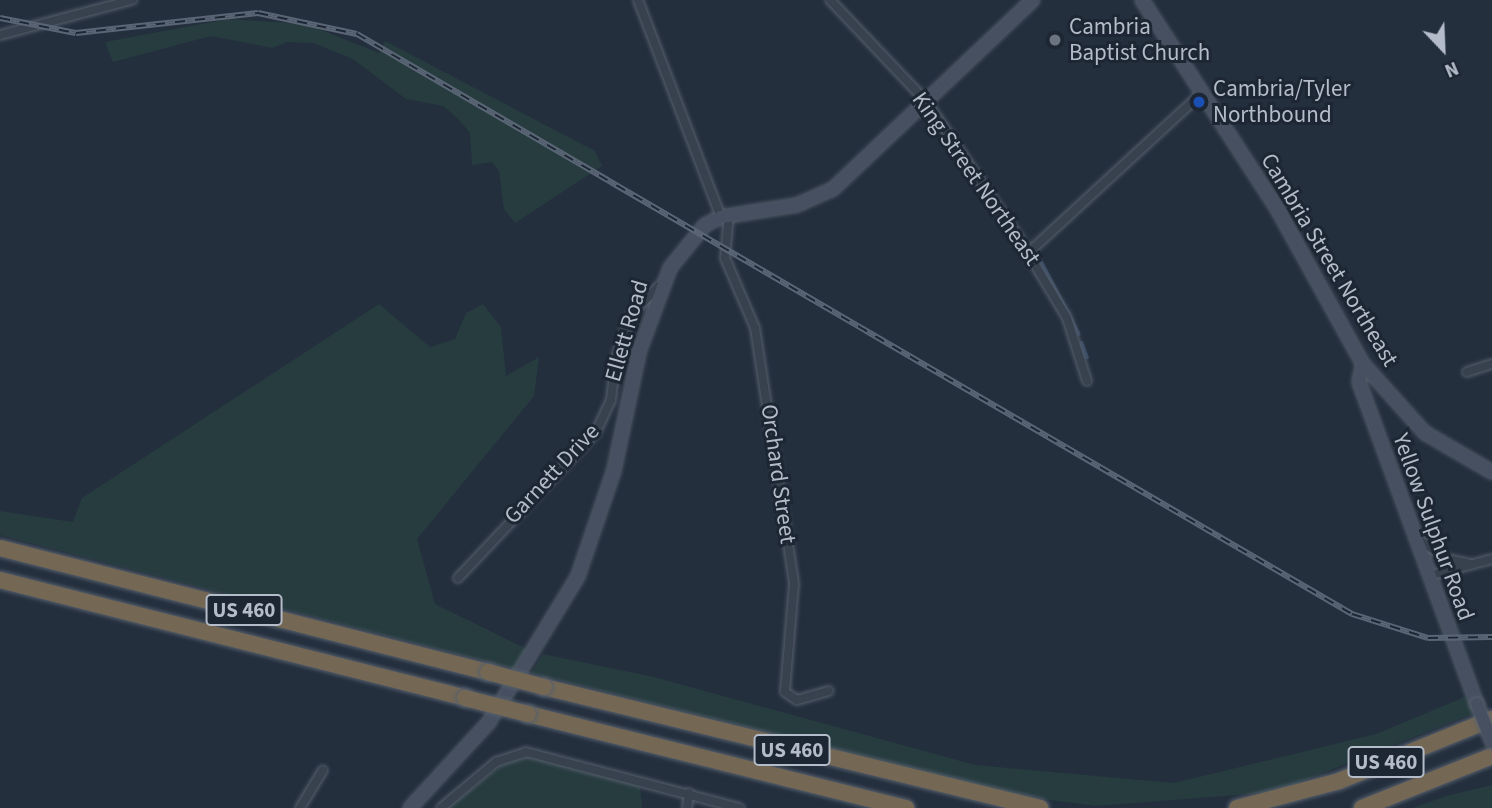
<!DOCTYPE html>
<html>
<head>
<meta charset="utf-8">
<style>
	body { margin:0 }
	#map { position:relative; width:1492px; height:808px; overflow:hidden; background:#242f3e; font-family:"Source Sans 3",sans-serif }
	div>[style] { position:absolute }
	.green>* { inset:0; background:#263c3f }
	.stream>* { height:3.5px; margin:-1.75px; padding:0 1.75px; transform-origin:1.75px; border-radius:1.75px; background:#394c67 }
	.roads { filter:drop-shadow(0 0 2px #565f6c) drop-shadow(0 0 2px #565f6c) }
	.street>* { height:8px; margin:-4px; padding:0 4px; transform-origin:4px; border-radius:4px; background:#38414e }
	.secondary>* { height:12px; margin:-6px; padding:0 6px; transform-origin:6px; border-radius:6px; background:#465061 }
	.highway>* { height:16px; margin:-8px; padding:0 8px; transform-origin:8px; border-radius:8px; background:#746855 }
	.rail>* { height:6px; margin-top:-3px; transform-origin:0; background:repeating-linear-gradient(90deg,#1d2633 0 10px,#5a6575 0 20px); box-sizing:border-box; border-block:2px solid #5a6575 }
	.bridges { filter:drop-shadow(0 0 2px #565f6c) drop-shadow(0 0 2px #565f6c) }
	.secondary-bridge>* { height:12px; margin:-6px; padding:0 6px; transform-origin:6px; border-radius:6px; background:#465061 }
	.highway-bridge>* { height:16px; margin:-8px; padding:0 8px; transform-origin:8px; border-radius:8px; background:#746855 }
	.dots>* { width:19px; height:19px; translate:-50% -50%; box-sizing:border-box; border:4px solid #1d2633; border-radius:50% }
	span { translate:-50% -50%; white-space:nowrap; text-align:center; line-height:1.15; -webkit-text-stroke:6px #1d2633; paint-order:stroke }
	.shield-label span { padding:2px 5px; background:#1d2633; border:2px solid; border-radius:5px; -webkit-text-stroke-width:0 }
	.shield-label { font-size:21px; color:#b4bcc9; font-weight:700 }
	.poi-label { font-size:23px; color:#b4bcc9 }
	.left { translate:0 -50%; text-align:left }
	.street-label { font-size:23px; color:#b4bcc9 }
	.north { position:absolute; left:1408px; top:14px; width:70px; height:70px; -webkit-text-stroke:5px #1d2633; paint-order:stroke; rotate:157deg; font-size:19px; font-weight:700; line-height:28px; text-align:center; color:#b4bcc9 }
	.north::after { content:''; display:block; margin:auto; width:24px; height:32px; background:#b4bcc9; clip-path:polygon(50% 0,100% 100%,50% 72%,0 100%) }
</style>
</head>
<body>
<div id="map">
	<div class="green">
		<div style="clip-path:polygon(228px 19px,306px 24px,379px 53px,385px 41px,595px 151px,602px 166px,515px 223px,504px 209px,499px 171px,492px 162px,472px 165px,470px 133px,458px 119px,443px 106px,406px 99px,353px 59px,313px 43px,287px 42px,272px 48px,211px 36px,113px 62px,105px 42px)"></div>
		<div style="clip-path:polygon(379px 304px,430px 347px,455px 339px,466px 313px,483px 304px,501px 327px,506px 376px,539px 357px,534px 396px,417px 539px,435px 604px,531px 651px,518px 670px,0 535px,0 511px,73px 522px,82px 498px)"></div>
		<div style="clip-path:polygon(543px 654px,654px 677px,975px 765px,1174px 783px,1376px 734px,1467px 696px,1474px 713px,1275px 792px,1096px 806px,1014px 795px,531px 673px)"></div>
		<div style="clip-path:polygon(530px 757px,640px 786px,642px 808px,448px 808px,506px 762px)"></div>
		<div style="clip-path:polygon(1492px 785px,1492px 808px,1413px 808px,1446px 796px)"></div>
	</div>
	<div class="stream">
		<div style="left:1041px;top:261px;width:82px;rotate:62.5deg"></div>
		<div style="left:1082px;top:343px;width:15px;rotate:70deg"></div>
	</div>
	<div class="roads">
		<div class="street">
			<div style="left:638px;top:0;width:232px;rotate:69.1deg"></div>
			<div style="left:830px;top:0;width:139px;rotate:46.5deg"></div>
			<div style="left:926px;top:101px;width:166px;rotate:55.8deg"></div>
			<div style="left:1019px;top:238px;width:93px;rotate:59deg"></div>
			<div style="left:1067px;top:318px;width:66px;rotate:72.4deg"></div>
			<div style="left:0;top:35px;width:137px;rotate:-14.9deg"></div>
			<div style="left:729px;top:214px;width:44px;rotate:95.2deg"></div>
			<div style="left:725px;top:258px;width:76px;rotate:66.8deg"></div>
			<div style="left:755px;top:328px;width:259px;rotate:81.3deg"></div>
			<div style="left:794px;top:584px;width:108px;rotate:94.8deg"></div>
			<div style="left:785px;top:692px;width:14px;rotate:34deg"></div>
			<div style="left:797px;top:700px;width:33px;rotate:-16deg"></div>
			<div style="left:1028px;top:253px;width:236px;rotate:-42.6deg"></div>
			<div style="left:1467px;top:372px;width:26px;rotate:-18deg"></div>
			<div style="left:1418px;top:539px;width:35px;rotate:35deg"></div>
			<div style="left:1447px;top:559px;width:25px;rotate:12deg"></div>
			<div style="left:1428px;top:576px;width:66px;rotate:-14.9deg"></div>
			<div style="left:458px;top:578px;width:201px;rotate:-46.6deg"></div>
			<div style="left:596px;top:432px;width:35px;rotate:-65deg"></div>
			<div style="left:611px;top:400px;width:42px;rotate:-83.2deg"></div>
			<div style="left:616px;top:358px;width:46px;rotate:-70.8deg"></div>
			<div style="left:631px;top:315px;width:40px;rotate:-46deg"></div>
			<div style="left:300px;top:808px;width:44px;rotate:-58.8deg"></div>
			<div style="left:441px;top:808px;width:72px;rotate:-39.9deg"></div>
			<div style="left:496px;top:762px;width:32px;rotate:-18deg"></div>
			<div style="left:526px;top:752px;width:221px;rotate:14.7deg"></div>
			<div style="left:687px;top:808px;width:15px;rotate:-82deg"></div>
		</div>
		<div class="secondary">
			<div style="left:1142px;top:0;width:252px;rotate:57.1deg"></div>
			<div style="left:1279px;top:212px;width:174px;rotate:61.1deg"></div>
			<div style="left:1363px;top:364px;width:93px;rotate:48.1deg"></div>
			<div style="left:1425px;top:433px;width:78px;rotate:30.2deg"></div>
			<div style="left:1363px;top:364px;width:18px;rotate:103deg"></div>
			<div style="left:1359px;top:382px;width:343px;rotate:69.9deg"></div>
			<div style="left:410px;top:808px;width:117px;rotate:-47.4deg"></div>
			<div style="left:489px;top:722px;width:171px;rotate:-58.6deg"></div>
			<div style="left:578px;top:576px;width:112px;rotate:-71.2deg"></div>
			<div style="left:614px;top:470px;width:121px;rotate:-78deg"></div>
			<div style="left:639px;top:352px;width:90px;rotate:-69.7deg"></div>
			<div style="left:670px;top:268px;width:55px;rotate:-50.9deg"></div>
			<div style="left:705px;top:225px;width:18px;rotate:-27deg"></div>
			<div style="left:721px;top:217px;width:77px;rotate:-9deg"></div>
			<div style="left:797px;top:205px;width:39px;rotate:-24deg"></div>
			<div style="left:833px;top:189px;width:275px;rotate:-43.4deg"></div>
		</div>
		<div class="highway">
			<div style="left:0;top:548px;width:504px;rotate:14.26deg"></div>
			<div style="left:0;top:580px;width:480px;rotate:14.2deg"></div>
			<div style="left:544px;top:687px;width:511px;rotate:13.71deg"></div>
			<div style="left:528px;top:714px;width:390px;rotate:14deg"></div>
			<div style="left:1237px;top:808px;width:106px;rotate:-14.8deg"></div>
			<div style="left:1339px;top:781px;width:165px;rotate:-22.1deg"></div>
			<div style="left:1362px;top:808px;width:140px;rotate:-21.8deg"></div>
		</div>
	</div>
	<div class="rail">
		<div style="left:0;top:18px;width:77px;rotate:11.2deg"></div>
		<div style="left:76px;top:33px;width:183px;rotate:-6.3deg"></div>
		<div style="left:258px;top:13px;width:101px;rotate:12deg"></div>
		<div style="left:357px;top:34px;width:1152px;rotate:30.24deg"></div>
		<div style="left:1352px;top:614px;width:80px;rotate:17.5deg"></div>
		<div style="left:1428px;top:638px;width:64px;rotate:-0.9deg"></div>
	</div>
	<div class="bridges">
		<div class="secondary-bridge">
			<div style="left:1477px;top:704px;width:41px;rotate:68.5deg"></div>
		</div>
		<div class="highway-bridge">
			<div style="left:488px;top:672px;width:58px;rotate:15deg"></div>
			<div style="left:465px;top:698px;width:65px;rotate:14.3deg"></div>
		</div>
	</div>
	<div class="dots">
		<div style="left:1055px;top:40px;background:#6b7280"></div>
		<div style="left:1199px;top:102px;background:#1a4fb4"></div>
	</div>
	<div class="shield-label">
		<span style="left:244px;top:610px">US 460</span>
		<span style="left:792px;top:750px">US 460</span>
		<span style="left:1386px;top:762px">US 460</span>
	</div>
	<div class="poi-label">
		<span class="left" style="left:1069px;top:40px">Cambria<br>Baptist Church</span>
		<span class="left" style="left:1213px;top:102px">Cambria/Tyler<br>Northbound</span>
	</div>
	<div class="street-label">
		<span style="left:976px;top:179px;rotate:55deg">King Street Northeast</span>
		<span style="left:1329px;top:260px;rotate:59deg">Cambria Street Northeast</span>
		<span style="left:627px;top:331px;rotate:-74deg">Ellett Road</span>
		<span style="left:552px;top:474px;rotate:-47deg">Garnett Drive</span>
		<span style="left:778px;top:474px;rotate:82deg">Orchard Street</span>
		<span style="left:1433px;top:527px;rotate:70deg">Yellow Sulphur Road</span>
	</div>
	<div class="north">N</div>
</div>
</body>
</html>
